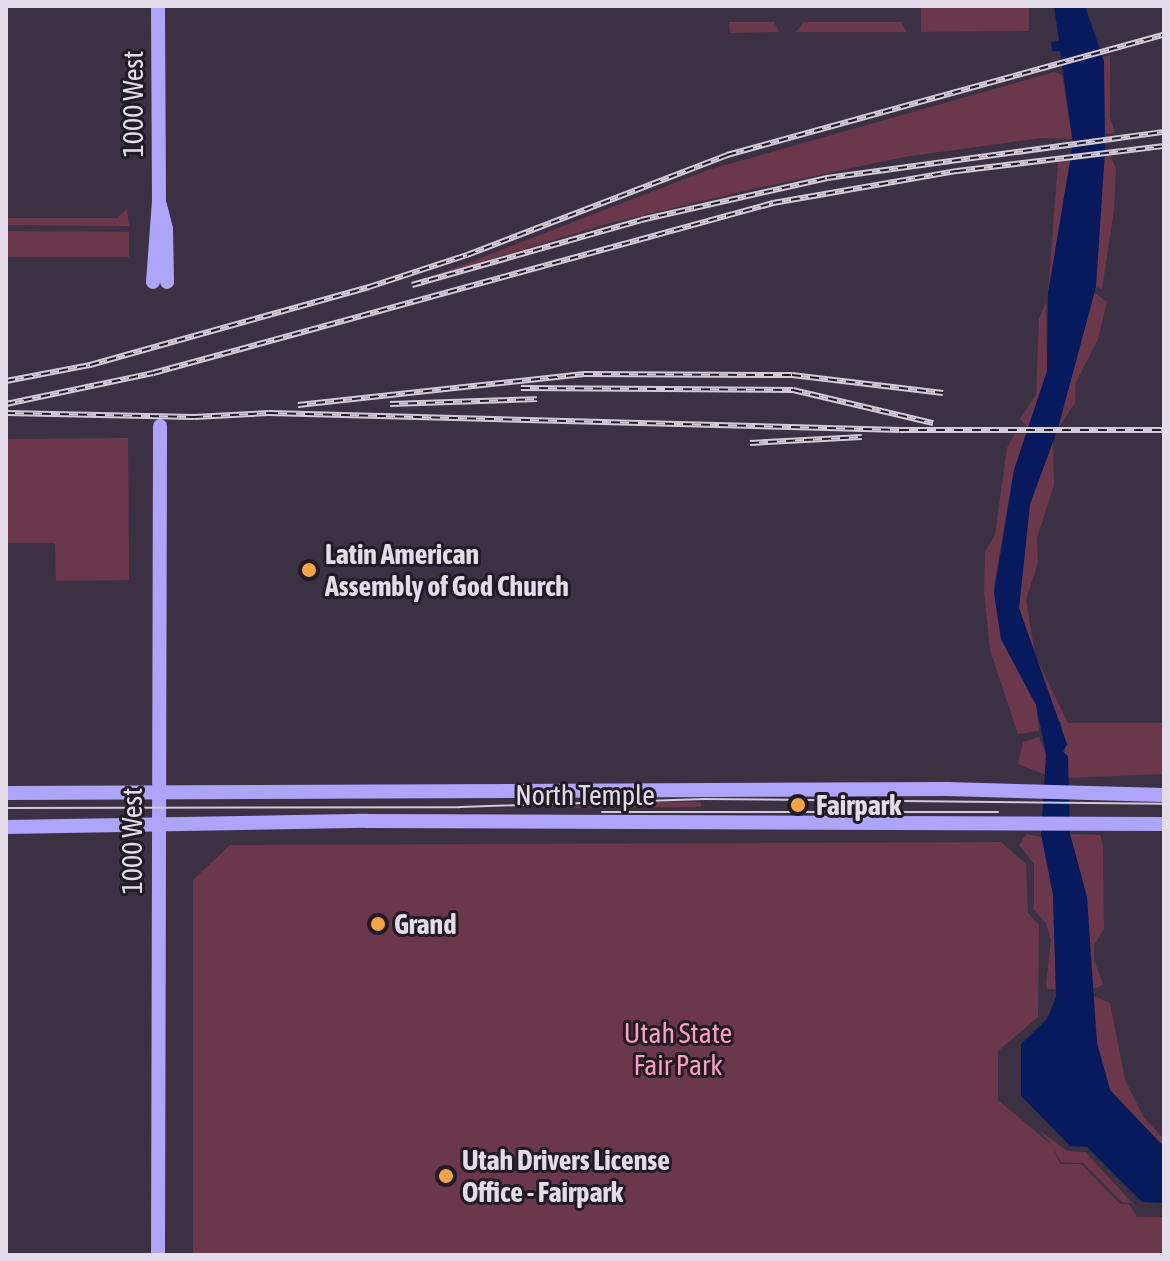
<!DOCTYPE html>
<html>
<head>
<meta charset="utf-8">
<style>
	body { margin:0 }
	#map { position:relative; width:1170px; height:1261px; overflow:hidden; background:#3c3143; font-family:"Asap Condensed",sans-serif }
	div>[style] { position:absolute }
	.green>* { inset:0; background:#6b374b }
	.water>* { inset:0; background:#071a5d }
	.secondary>* { height:14px; margin:-7px; padding:0 7px; transform-origin:7px; border-radius:7px; background:#aea5fb }
	.tram>* { height:2px; margin:-1px; padding:0 1px; transform-origin:1px; border-radius:1px; background:#d2cad7 }
	.rail>* { height:6px; margin-top:-3px; transform-origin:0; background:repeating-linear-gradient(90deg,#201b24 0 9px,#d2cad7 0 18px); box-sizing:border-box; border-block:2px solid #d2cad7 }
	.dots>* { width:22px; height:22px; translate:-50% -50%; box-sizing:border-box; border:4px solid #201b24; border-radius:50% }
	span { translate:-50% -50%; white-space:nowrap; text-align:center; line-height:1.15; -webkit-text-stroke:6px #201b24; paint-order:stroke }
	.street-label { font-size:28px; color:#e4dde9 }
	.poi-label { font-size:28px; color:#e4dde9; font-weight:700 }
	.left { translate:0 -50%; text-align:left }
	.park-label { font-size:28px; color:#fd9ec0 }
	.frame { position:absolute; inset:0; border:8px solid #e4dde9; pointer-events:none }
</style>
</head>
<body>
<div id="map">
	<div class="green">
		<div style="clip-path:polygon(921px 6px,1029px 6px,1029px 31px,921px 32px)"></div>
		<div style="clip-path:polygon(729px 22px,774px 22px,779px 32px,730px 33px)"></div>
		<div style="clip-path:polygon(804px 22px,901px 22px,907px 32px,796px 32px)"></div>
		<div style="clip-path:polygon(1110px 55px,1110px 117px,1115px 133px,1105px 134px,1103px 57px)"></div>
		<div style="clip-path:polygon(1054px 72px,1062px 75px,1072px 139px,1042px 138px,904px 157px,757px 188px,606px 224px,434px 276px,708px 170px)"></div>
		<div style="clip-path:polygon(1110px 155px,1116px 168px,1114px 210px,1102px 289px,1096px 287px,1099px 222px,1104px 156px)"></div>
		<div style="clip-path:polygon(1071px 160px,1058px 255px,1048px 293px,1058px 162px)"></div>
		<div style="clip-path:polygon(127px 209px,129px 226px,6px 225px,6px 218px,117px 218px)"></div>
		<div style="clip-path:polygon(6px 231px,129px 232px,129px 257px,6px 257px)"></div>
		<div style="clip-path:polygon(1094px 292px,1107px 302px,1098px 339px,1076px 382px,1075px 403px,1058px 428px)"></div>
		<div style="clip-path:polygon(1046px 302px,1047px 371px,1028px 428px,1020px 419px,1036px 395px,1039px 319px)"></div>
		<div style="clip-path:polygon(1015px 434px,1026px 434px,1014px 470px,994px 586px,1001px 639px,1036px 705px,1039px 731px,1018px 734px,990px 650px,984px 590px,985px 552px,995px 535px,1007px 448px)"></div>
		<div style="clip-path:polygon(128px 438px,129px 580px,56px 581px,55px 543px,6px 543px,6px 439px)"></div>
		<div style="clip-path:polygon(1053px 442px,1054px 485px,1037px 538px,1038px 563px,1026px 599px,1035px 655px,1068px 723px,1164px 723px,1164px 774px,1068px 778px,1061px 723px,1051px 710px,1019px 608px,1030px 504px)"></div>
		<div style="clip-path:polygon(1039px 737px,1046px 754px,1046px 775px,1018px 764px,1023px 742px)"></div>
		<div style="clip-path:polygon(646px 802px,701px 802px,701px 807px,548px 808px)"></div>
		<div style="clip-path:polygon(1026px 834px,1042px 837px,1053px 895px,1056px 989px,1047px 989px,1046px 984px,1051px 940px,1046px 923px,1034px 910px,1034px 864px,1019px 845px)"></div>
		<div style="clip-path:polygon(1070px 834px,1100px 835px,1103px 845px,1104px 929px,1094px 945px,1094px 960px,1103px 984px,1097px 988px,1091px 988px,1087px 897px)"></div>
		<div style="clip-path:polygon(1001px 842px,1026px 864px,1028px 913px,1039px 925px,1038px 1017px,998px 1051px,998px 1100px,1053px 1146px,1040px 1131px,1067px 1151px,1085px 1152px,1138px 1209px,1131px 1203px,1122px 1202px,1083px 1163px,1061px 1162px,1053px 1147px,1060px 1164px,1081px 1164px,1120px 1204px,1129px 1204px,1137px 1217px,1164px 1217px,1164px 1255px,193px 1255px,193px 880px,230px 845px)"></div>
		<div style="clip-path:polygon(1091px 995px,1110px 1003px,1125px 1080px,1144px 1118px,1164px 1139px,1164px 1147px,1110px 1090px,1097px 1043px)"></div>
	</div>
	<div class="water">
		<div style="clip-path:polygon(1054px 6px,1085px 6px,1104px 61px,1105px 151px,1096px 287px,1058px 428px,1030px 504px,1019px 608px,1067px 744px,1063px 752px,1068px 756px,1070px 834px,1087px 897px,1097px 1043px,1110px 1090px,1164px 1147px,1164px 1203px,1142px 1202px,1087px 1147px,1070px 1146px,1021px 1096px,1021px 1044px,1047px 1019px,1056px 997px,1053px 895px,1041px 834px,1046px 754px,1036px 705px,1001px 639px,994px 593px,1014px 470px,1047px 371px,1048px 293px,1073px 143px,1060px 51px,1052px 51px,1051px 42px,1059px 41px)"></div>
	</div>
	<div class="secondary">
		<div style="left:160px;top:205px;width:25px;rotate:76deg"></div>
		<div style="left:166px;top:229px;width:53px;rotate:88.9deg"></div>
		<div style="left:153px;top:282px;width:81px;rotate:-85.8deg"></div>
		<div style="left:159px;top:201px;width:195px;rotate:-90.3deg"></div>
		<div style="left:6px;top:793px;width:941px;rotate:-0.24deg"></div>
		<div style="left:947px;top:789px;width:217px;rotate:1.6deg"></div>
		<div style="left:6px;top:827px;width:361px;rotate:-1deg"></div>
		<div style="left:367px;top:821px;width:797px;rotate:0.22deg"></div>
		<div style="left:158px;top:1255px;width:829px;rotate:-89.86deg"></div>
	</div>
	<div class="tram">
		<div style="left:6px;top:808px;width:454px;rotate:-0.1deg"></div>
		<div style="left:460px;top:807px;width:245px;rotate:-1.9deg"></div>
		<div style="left:705px;top:799px;width:459px;rotate:0.6deg"></div>
		<div style="left:602px;top:812px;width:396px"></div>
	</div>
	<div class="rail">
		<div style="left:412px;top:285px;width:238px;rotate:-15.8deg"></div>
		<div style="left:641px;top:220px;width:191px;rotate:-12.7deg"></div>
		<div style="left:827px;top:178px;width:340px;rotate:-7.8deg"></div>
		<div style="left:6px;top:381px;width:86px;rotate:-10.8deg"></div>
		<div style="left:90px;top:365px;width:290px;rotate:-15.6deg"></div>
		<div style="left:369px;top:287px;width:103px;rotate:-18.1deg"></div>
		<div style="left:467px;top:255px;width:279px;rotate:-21deg"></div>
		<div style="left:727px;top:155px;width:453px;rotate:-15.4deg"></div>
		<div style="left:521px;top:388px;width:272px;rotate:0.4deg"></div>
		<div style="left:793px;top:390px;width:144px;rotate:13.3deg"></div>
		<div style="left:6px;top:404px;width:150px;rotate:-11.9deg"></div>
		<div style="left:153px;top:373px;width:643px;rotate:-15.33deg"></div>
		<div style="left:773px;top:203px;width:187px;rotate:-9.9deg"></div>
		<div style="left:957px;top:171px;width:209px;rotate:-6.9deg"></div>
		<div style="left:390px;top:404px;width:147px;rotate:-1.9deg"></div>
		<div style="left:298px;top:405px;width:288px;rotate:-6.2deg"></div>
		<div style="left:584px;top:374px;width:208px;rotate:0.3deg"></div>
		<div style="left:792px;top:375px;width:152px;rotate:6.8deg"></div>
		<div style="left:6px;top:413px;width:188px;rotate:1.2deg"></div>
		<div style="left:194px;top:417px;width:75px;rotate:-3.1deg"></div>
		<div style="left:269px;top:413px;width:631px;rotate:1.54deg"></div>
		<div style="left:900px;top:430px;width:264px"></div>
		<div style="left:750px;top:443px;width:112px;rotate:-3.1deg"></div>
	</div>
	<div class="dots">
		<div style="left:309px;top:570px;background:#f5a346"></div>
		<div style="left:798px;top:805px;background:#f5a346"></div>
		<div style="left:378px;top:924px;background:#f5a346"></div>
		<div style="left:446px;top:1176px;background:#f5a346"></div>
	</div>
	<div class="street-label">
		<span style="left:133px;top:104px;rotate:-90deg">1000 West</span>
		<span style="left:585px;top:795px">North Temple</span>
		<span style="left:132px;top:841px;rotate:-90deg">1000 West</span>
	</div>
	<div class="poi-label">
		<span class="left" style="left:325px;top:570px">Latin American<br>Assembly of God Church</span>
		<span class="left" style="left:816px;top:805px">Fairpark</span>
		<span class="left" style="left:394px;top:924px">Grand</span>
		<span class="left" style="left:462px;top:1176px">Utah Drivers License<br>Office - Fairpark</span>
	</div>
	<div class="park-label">
		<span style="left:678px;top:1049px">Utah State<br>Fair Park</span>
	</div>
	<div class="frame"></div>
</div>
</body>
</html>
